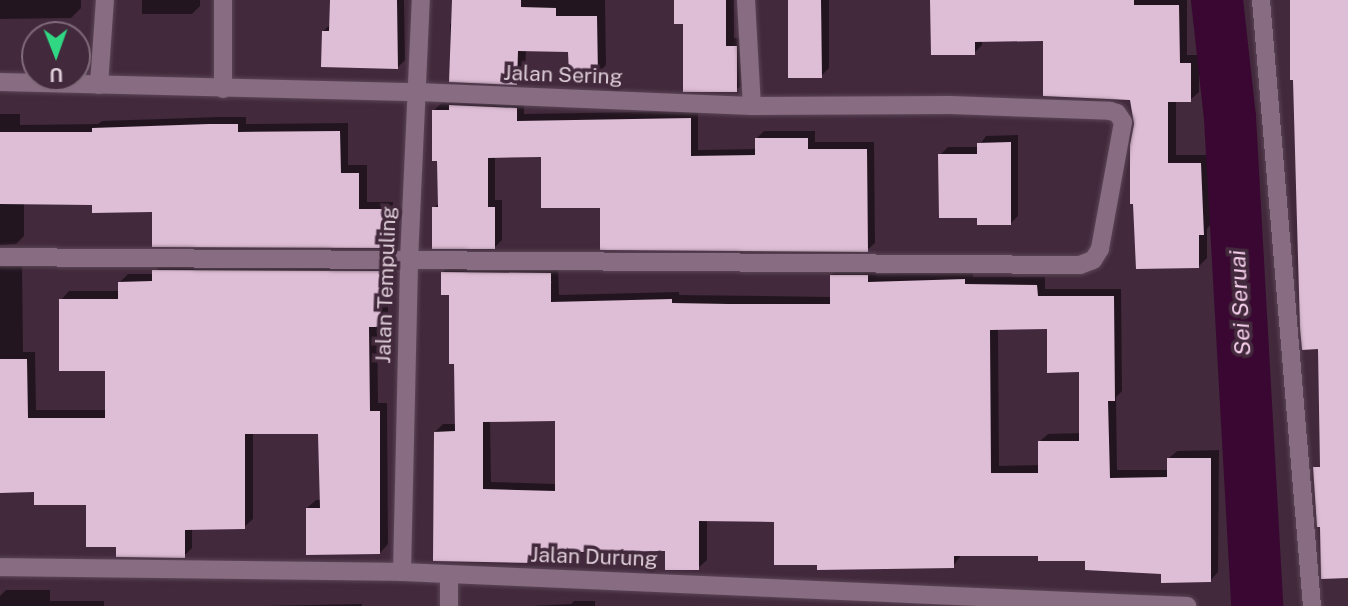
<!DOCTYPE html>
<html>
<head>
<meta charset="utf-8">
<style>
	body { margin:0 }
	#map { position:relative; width:1348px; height:606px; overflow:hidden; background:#42293c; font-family:"Public Sans",sans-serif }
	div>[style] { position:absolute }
	.shadow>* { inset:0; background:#0007 }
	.river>* { height:52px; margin:-26px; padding:0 26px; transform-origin:26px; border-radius:26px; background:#390731 }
	.building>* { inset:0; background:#debed6 }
	.roads { filter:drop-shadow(0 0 2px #5b4656) drop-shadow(0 0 2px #5b4656) }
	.minor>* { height:18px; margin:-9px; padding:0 9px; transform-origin:9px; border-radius:9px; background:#886c81 }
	span { translate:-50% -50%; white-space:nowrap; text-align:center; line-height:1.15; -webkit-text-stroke:7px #42293c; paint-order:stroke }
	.street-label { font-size:21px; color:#ddcdd8 }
	.water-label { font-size:23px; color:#f6cfec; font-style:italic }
	.north { position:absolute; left:21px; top:21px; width:70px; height:70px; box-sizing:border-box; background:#42293c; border:2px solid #806b7a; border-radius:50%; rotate:179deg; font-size:19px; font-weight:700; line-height:28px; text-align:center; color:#ddcdd8 }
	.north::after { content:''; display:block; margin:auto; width:24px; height:32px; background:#30d883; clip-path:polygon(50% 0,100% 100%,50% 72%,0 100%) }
</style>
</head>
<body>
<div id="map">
	<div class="shadow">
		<div style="clip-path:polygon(0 0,81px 0,81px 8px,71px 18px,0 19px)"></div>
		<div style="clip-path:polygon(142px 0,200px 0,200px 6px,192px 14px,142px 14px)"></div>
		<div style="clip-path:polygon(330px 0,404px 0,405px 60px,397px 68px,323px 31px,330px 25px)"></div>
		<div style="clip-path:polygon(455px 0,605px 0,606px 65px,597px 74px,570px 50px,526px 49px,525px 74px,516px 83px,451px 80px,450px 24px,454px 21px)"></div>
		<div style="clip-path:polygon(676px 0,734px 0,734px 38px,744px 38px,745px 82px,736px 90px,684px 22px)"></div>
		<div style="clip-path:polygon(789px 0,829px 0,829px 68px,821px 76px)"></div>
		<div style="clip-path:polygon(932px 0,1187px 0,1187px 55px,1199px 55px,1199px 92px,1190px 100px,1176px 100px,1176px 155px,1209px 155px,1211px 224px,1207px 229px,1207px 258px,1199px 266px,1136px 124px,1132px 98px,1045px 39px,982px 40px,982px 45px,974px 53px)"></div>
		<div style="clip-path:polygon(459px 98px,524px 101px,524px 114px,698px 111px,698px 150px,757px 149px,756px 139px,764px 131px,815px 131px,815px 142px,874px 142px,875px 243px,867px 250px,602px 206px,543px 155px,495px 156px,495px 200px,502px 200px,502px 240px,494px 248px,434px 208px,440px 202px,434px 110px,442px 103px,454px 103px)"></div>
		<div style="clip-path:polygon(0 114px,20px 114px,20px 125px,98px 124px,102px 121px,219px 117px,246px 117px,246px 124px,348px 123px,348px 165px,367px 165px,367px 202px,393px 202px,393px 238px,385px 247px,94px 203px,24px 203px,24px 236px,16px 244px,0 245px)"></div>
		<div style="clip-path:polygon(1018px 135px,1018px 216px,1010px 224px,979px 216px,940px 155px,948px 147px,978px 147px,986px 136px)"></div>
		<div style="clip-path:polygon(0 254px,22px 261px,23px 352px,35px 352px,36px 410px,107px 410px,107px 369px,61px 300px,69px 291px,120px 291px,120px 282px,128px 274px,154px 274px,162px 262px,388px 264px,388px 317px,377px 325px,378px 403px,387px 403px,388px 544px,380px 553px,307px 508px,316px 500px,321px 500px,320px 432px,253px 432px,253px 519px,244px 527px,192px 528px,192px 548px,184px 556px,118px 545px,87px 504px,35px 491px,0 491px)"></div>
		<div style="clip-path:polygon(evenodd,451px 264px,558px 266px,559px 295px,679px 292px,679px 295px,831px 297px,831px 275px,839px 267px,875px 267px,875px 274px,973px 271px,973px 277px,1045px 277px,1045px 289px,1121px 289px,1122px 391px,1116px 397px,1117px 470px,1169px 470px,1168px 459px,1177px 451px,1219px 450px,1218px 572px,1210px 581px,1040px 554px,962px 554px,953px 566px,818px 563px,775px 520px,707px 520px,707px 560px,698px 568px,666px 549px,586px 550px,580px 555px,538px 556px,533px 561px,435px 432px,443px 424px,457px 424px,450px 293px,443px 272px,451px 264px,1048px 327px,1081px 370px,1081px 433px,1048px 434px,1039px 442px,1040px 465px,999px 466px,998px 328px,1048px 327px,451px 264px,490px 420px,556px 420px,557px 484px,491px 482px,490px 420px)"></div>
		<div style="clip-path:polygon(6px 590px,50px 590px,50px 601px,104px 601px,104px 606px,0 606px,0 596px)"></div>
		<div style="clip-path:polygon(574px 601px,595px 601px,595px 606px,532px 606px,571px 604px)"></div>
		<div style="clip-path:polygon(362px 604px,362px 606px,261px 606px)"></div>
	</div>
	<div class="river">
		<div style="left:1217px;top:0;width:119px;rotate:83.7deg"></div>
		<div style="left:1230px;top:118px;width:489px;rotate:86.8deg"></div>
	</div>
	<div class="building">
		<div style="clip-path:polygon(330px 0,397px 0,398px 69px,321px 67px,322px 31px,329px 31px)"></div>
		<div style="clip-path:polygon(452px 0,521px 0,521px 7px,556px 8px,556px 16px,597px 16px,598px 75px,569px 75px,568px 52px,518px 51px,517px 85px,449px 82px)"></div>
		<div style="clip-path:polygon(674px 0,726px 0,726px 46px,737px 46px,737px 92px,683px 92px,683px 24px,674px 24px)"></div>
		<div style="clip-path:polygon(788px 0,821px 0,822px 78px,788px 78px)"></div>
		<div style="clip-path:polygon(930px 0,1134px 0,1134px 5px,1179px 5px,1180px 63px,1191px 63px,1191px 102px,1168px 102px,1168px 163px,1201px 163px,1204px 235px,1199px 235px,1199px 268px,1136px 269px,1133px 204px,1130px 204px,1130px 145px,1134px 124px,1130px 100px,1043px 96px,1043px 41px,975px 42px,975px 55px,931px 55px)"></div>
		<div style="clip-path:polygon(1290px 0,1348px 0,1348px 578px,1321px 579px,1320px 527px,1317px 527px,1313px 467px,1320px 467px,1318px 349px,1302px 350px,1300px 329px,1293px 80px,1290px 80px)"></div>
		<div style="clip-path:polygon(449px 105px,517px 108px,517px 121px,691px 118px,691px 156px,755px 155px,755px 138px,808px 138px,808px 149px,867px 149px,868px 252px,600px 250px,600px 208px,541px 208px,541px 157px,488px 158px,488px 207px,495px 207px,495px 249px,432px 249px,432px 207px,438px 207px,437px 161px,432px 161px,432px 110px,449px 110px)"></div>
		<div style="clip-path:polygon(209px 124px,238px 124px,238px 132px,340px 131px,341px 173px,359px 173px,359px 209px,385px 209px,385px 248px,152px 247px,152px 212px,92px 213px,92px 205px,0 204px,0 132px,92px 132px,92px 128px)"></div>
		<div style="clip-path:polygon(1011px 142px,1011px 225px,977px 225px,977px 218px,939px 218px,938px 154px,977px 154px,977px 143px)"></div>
		<div style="clip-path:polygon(152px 270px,380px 271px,381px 327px,369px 327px,370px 411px,380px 411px,380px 554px,306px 555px,306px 508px,320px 508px,318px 434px,245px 434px,245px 529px,185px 530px,185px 558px,116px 557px,116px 547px,86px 547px,86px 505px,34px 505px,34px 492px,0 493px,0 359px,27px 359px,28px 418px,105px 418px,105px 371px,59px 371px,59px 299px,118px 299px,118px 282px,152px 281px)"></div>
		<div style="clip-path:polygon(evenodd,441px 272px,551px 273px,551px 302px,672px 299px,672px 303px,729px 304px,830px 304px,830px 275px,868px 275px,868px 282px,965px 279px,965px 284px,1037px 285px,1038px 296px,1114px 296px,1115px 401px,1108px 401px,1110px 478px,1167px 477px,1167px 458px,1211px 458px,1211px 582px,1161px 583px,1161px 574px,1085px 570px,1085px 561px,1038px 561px,1038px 556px,954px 556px,954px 568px,817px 570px,817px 565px,774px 565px,774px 522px,699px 521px,699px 570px,665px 570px,665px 551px,581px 552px,581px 557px,533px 557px,533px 563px,433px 561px,434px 432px,455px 431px,454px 364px,449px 364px,449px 295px,441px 295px,441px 272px,1047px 329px,1047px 373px,1079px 372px,1079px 441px,1038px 441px,1038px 473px,991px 473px,990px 330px,1047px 329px,441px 272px,555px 421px,555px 491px,483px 489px,483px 422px,555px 421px)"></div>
	</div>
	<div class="roads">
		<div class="minor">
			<div style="left:223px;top:0;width:89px;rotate:90deg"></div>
			<div style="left:746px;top:0;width:106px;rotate:86.8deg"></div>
			<div style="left:1261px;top:0;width:608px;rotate:85.19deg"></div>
			<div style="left:0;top:82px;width:417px;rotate:1.4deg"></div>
			<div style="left:417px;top:92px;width:335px;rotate:2.4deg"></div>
			<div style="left:752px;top:106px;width:198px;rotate:-0.3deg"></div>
			<div style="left:950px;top:105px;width:160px;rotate:2.1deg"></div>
			<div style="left:1110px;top:111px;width:7px;rotate:16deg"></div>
			<div style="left:1117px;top:113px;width:11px;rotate:56deg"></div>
			<div style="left:1123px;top:122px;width:129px;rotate:100.3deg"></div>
			<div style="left:1100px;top:249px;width:13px;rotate:122deg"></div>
			<div style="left:1093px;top:260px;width:14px;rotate:159deg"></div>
			<div style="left:1080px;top:265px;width:1080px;rotate:-179.58deg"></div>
			<div style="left:99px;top:85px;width:85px;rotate:-86deg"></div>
			<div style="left:0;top:567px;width:402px;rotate:0.7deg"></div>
			<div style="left:402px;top:572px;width:786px;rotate:2.48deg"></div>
			<div style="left:402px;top:572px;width:312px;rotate:-88.7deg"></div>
			<div style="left:409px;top:260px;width:260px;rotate:-87.4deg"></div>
			<div style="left:449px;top:575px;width:31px;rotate:90deg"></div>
		</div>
	</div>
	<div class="street-label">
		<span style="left:563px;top:75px;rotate:2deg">Jalan Sering</span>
		<span style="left:386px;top:285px;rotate:-88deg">Jalan Tempuling</span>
		<span style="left:594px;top:557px;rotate:2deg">Jalan Durung</span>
	</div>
	<div class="water-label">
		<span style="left:1240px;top:303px;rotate:-93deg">Sei Seruai</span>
	</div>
	<div class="north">U</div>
</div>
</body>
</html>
